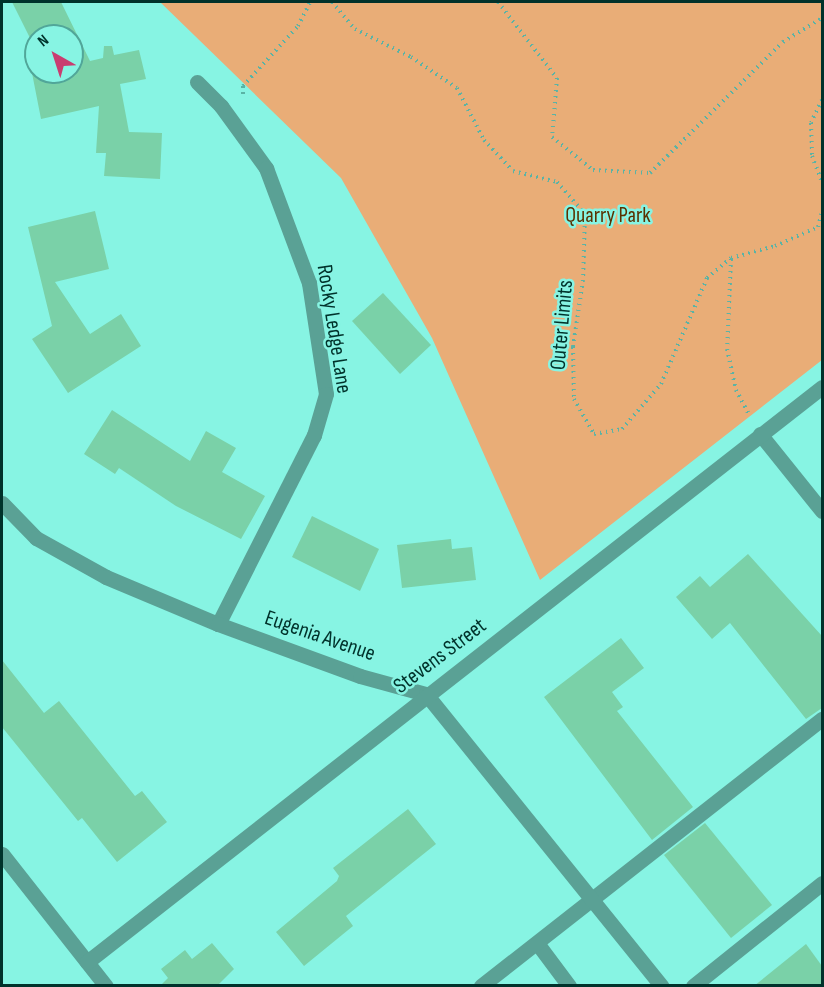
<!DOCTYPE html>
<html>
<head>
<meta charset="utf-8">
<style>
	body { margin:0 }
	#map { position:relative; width:824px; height:987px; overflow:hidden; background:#87f4e3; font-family:"Sofia Sans Condensed",sans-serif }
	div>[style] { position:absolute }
	.green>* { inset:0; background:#e9ad77 }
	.building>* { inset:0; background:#7ad1a8 }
	.path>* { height:4px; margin-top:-2px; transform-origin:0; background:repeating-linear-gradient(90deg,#5ab3a5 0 1.5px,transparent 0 6px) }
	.service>* { height:15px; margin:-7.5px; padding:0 7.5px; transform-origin:7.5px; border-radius:7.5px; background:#5aa195 }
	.minor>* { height:15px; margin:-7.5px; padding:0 7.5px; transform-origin:7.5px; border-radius:7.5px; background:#5aa195 }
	span { translate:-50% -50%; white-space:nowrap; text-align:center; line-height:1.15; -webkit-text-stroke:5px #87f4e3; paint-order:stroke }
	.park-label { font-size:22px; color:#5a3101 }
	.street-label { font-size:22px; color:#00322b }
	.frame { position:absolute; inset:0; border:3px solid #00322b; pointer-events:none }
	.north { position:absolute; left:24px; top:24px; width:60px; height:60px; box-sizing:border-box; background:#87f4e3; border:2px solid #51a699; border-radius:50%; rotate:321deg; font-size:16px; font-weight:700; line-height:24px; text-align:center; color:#00322b }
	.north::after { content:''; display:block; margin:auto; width:21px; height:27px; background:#c93d70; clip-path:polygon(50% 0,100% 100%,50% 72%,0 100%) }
</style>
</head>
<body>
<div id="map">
	<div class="green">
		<div style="clip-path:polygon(160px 2px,822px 2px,822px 360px,540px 580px,432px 338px,341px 178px)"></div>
	</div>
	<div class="building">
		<div style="clip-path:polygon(12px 2px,61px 2px,90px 61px,103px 58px,104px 46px,112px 46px,114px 55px,139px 50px,146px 79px,120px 84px,129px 132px,162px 133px,160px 179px,104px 176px,106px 153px,96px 153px,99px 106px,41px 119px,32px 73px,72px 72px,72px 36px,36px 36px,36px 50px)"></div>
		<div style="clip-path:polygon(95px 211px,109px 269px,55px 282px,90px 334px,121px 314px,141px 346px,68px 393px,32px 339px,52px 326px,28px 227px)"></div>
		<div style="clip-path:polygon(383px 293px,431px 345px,400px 374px,352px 321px)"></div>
		<div style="clip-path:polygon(112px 410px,190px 461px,206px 431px,236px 448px,222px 472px,265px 496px,241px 539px,176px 506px,119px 468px,115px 474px,84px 454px)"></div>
		<div style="clip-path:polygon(312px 516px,379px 549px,360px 591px,292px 557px)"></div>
		<div style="clip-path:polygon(451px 539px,452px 549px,472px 547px,476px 580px,402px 588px,397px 545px)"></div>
		<div style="clip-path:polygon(748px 554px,822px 636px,822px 708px,806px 719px,730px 623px,712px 639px,676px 597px,700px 576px,710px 587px)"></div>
		<div style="clip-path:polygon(621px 638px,644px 668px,612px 692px,623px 707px,617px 711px,693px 807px,652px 840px,544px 697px)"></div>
		<div style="clip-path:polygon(2px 660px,44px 713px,59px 701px,135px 796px,142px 791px,167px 822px,117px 862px,82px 818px,78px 821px,2px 727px)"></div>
		<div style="clip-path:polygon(408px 809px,436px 844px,346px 916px,353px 926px,304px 966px,276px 932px,337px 881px,339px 876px,333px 868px)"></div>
		<div style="clip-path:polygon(705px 823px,772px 905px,731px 938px,664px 855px)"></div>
		<div style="clip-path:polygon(212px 943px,234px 969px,217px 986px,160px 986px,168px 978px,161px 969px,185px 950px,192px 959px)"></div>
		<div style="clip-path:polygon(806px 944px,822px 966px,822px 986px,754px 986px)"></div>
	</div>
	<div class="path">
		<div style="left:332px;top:2px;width:35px;rotate:50deg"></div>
		<div style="left:355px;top:29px;width:63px;rotate:26.6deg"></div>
		<div style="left:411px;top:57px;width:55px;rotate:34deg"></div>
		<div style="left:457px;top:88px;width:59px;rotate:62.6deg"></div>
		<div style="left:484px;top:140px;width:42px;rotate:46.9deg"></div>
		<div style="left:513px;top:171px;width:45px;rotate:14deg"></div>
		<div style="left:557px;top:182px;width:43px;rotate:48.8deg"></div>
		<div style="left:585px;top:214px;width:66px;rotate:91.7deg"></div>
		<div style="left:583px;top:280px;width:68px;rotate:98.5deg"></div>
		<div style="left:573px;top:347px;width:52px;rotate:88.9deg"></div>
		<div style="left:574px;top:399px;width:40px;rotate:60.3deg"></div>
		<div style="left:594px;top:434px;width:28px;rotate:-10deg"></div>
		<div style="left:622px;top:429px;width:60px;rotate:-49.1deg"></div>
		<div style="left:661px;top:384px;width:116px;rotate:-66.5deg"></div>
		<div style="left:707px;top:278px;width:31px;rotate:-40deg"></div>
		<div style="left:731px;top:258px;width:46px;rotate:-15.3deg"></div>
		<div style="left:775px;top:246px;width:47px;rotate:-23.8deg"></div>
		<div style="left:818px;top:227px;width:16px;rotate:-75deg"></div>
		<div style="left:498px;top:2px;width:96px;rotate:52.2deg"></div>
		<div style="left:557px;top:78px;width:59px;rotate:94.8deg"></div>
		<div style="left:552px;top:137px;width:53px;rotate:38.8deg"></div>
		<div style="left:593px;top:170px;width:57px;rotate:3deg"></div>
		<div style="left:650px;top:173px;width:187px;rotate:-44.6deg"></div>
		<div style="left:783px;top:42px;width:46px;rotate:-31.6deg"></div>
		<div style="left:243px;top:94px;width:8px;rotate:-90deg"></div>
		<div style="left:243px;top:86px;width:81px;rotate:-47.5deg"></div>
		<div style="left:298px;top:26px;width:27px;rotate:-63deg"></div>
		<div style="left:822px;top:100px;width:25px;rotate:116deg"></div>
		<div style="left:811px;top:123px;width:33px;rotate:88deg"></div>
		<div style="left:812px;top:156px;width:28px;rotate:69deg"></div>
		<div style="left:731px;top:259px;width:90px;rotate:92.5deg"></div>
		<div style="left:727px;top:349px;width:42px;rotate:77.6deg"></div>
		<div style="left:736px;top:390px;width:26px;rotate:62deg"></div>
	</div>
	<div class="service">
		<div style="left:537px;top:943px;width:54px;rotate:53.3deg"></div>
		<div style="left:481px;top:986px;width:433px;rotate:-38.1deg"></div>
		<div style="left:693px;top:986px;width:165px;rotate:-38.6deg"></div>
	</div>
	<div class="minor">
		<div style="left:197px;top:82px;width:34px;rotate:45deg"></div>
		<div style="left:221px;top:106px;width:77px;rotate:54deg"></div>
		<div style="left:266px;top:168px;width:123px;rotate:69.5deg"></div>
		<div style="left:309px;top:283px;width:112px;rotate:81.3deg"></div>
		<div style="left:326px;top:394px;width:43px;rotate:106.3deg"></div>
		<div style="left:314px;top:435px;width:212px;rotate:116.9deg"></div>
		<div style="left:760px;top:434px;width:99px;rotate:51.2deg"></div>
		<div style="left:2px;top:503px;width:49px;rotate:45.8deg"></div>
		<div style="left:36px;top:538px;width:80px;rotate:29.1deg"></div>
		<div style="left:106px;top:577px;width:121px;rotate:22.8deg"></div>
		<div style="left:218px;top:624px;width:151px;rotate:20.1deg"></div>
		<div style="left:360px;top:676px;width:68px;rotate:15.3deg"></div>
		<div style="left:426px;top:694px;width:375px;rotate:51.1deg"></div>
		<div style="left:2px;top:854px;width:168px;rotate:51.8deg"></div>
		<div style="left:87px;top:962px;width:933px;rotate:-38.04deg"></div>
	</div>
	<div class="park-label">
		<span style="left:608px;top:216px">Quarry Park</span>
	</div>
	<div class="street-label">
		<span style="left:562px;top:325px;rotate:-85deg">Outer Limits</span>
		<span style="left:334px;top:329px;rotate:81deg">Rocky Ledge Lane</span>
		<span style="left:320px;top:636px;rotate:19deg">Eugenia Avenue</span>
		<span style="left:440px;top:656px;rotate:-37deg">Stevens Street</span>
	</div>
	<div class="frame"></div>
	<div class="north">N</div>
</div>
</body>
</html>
